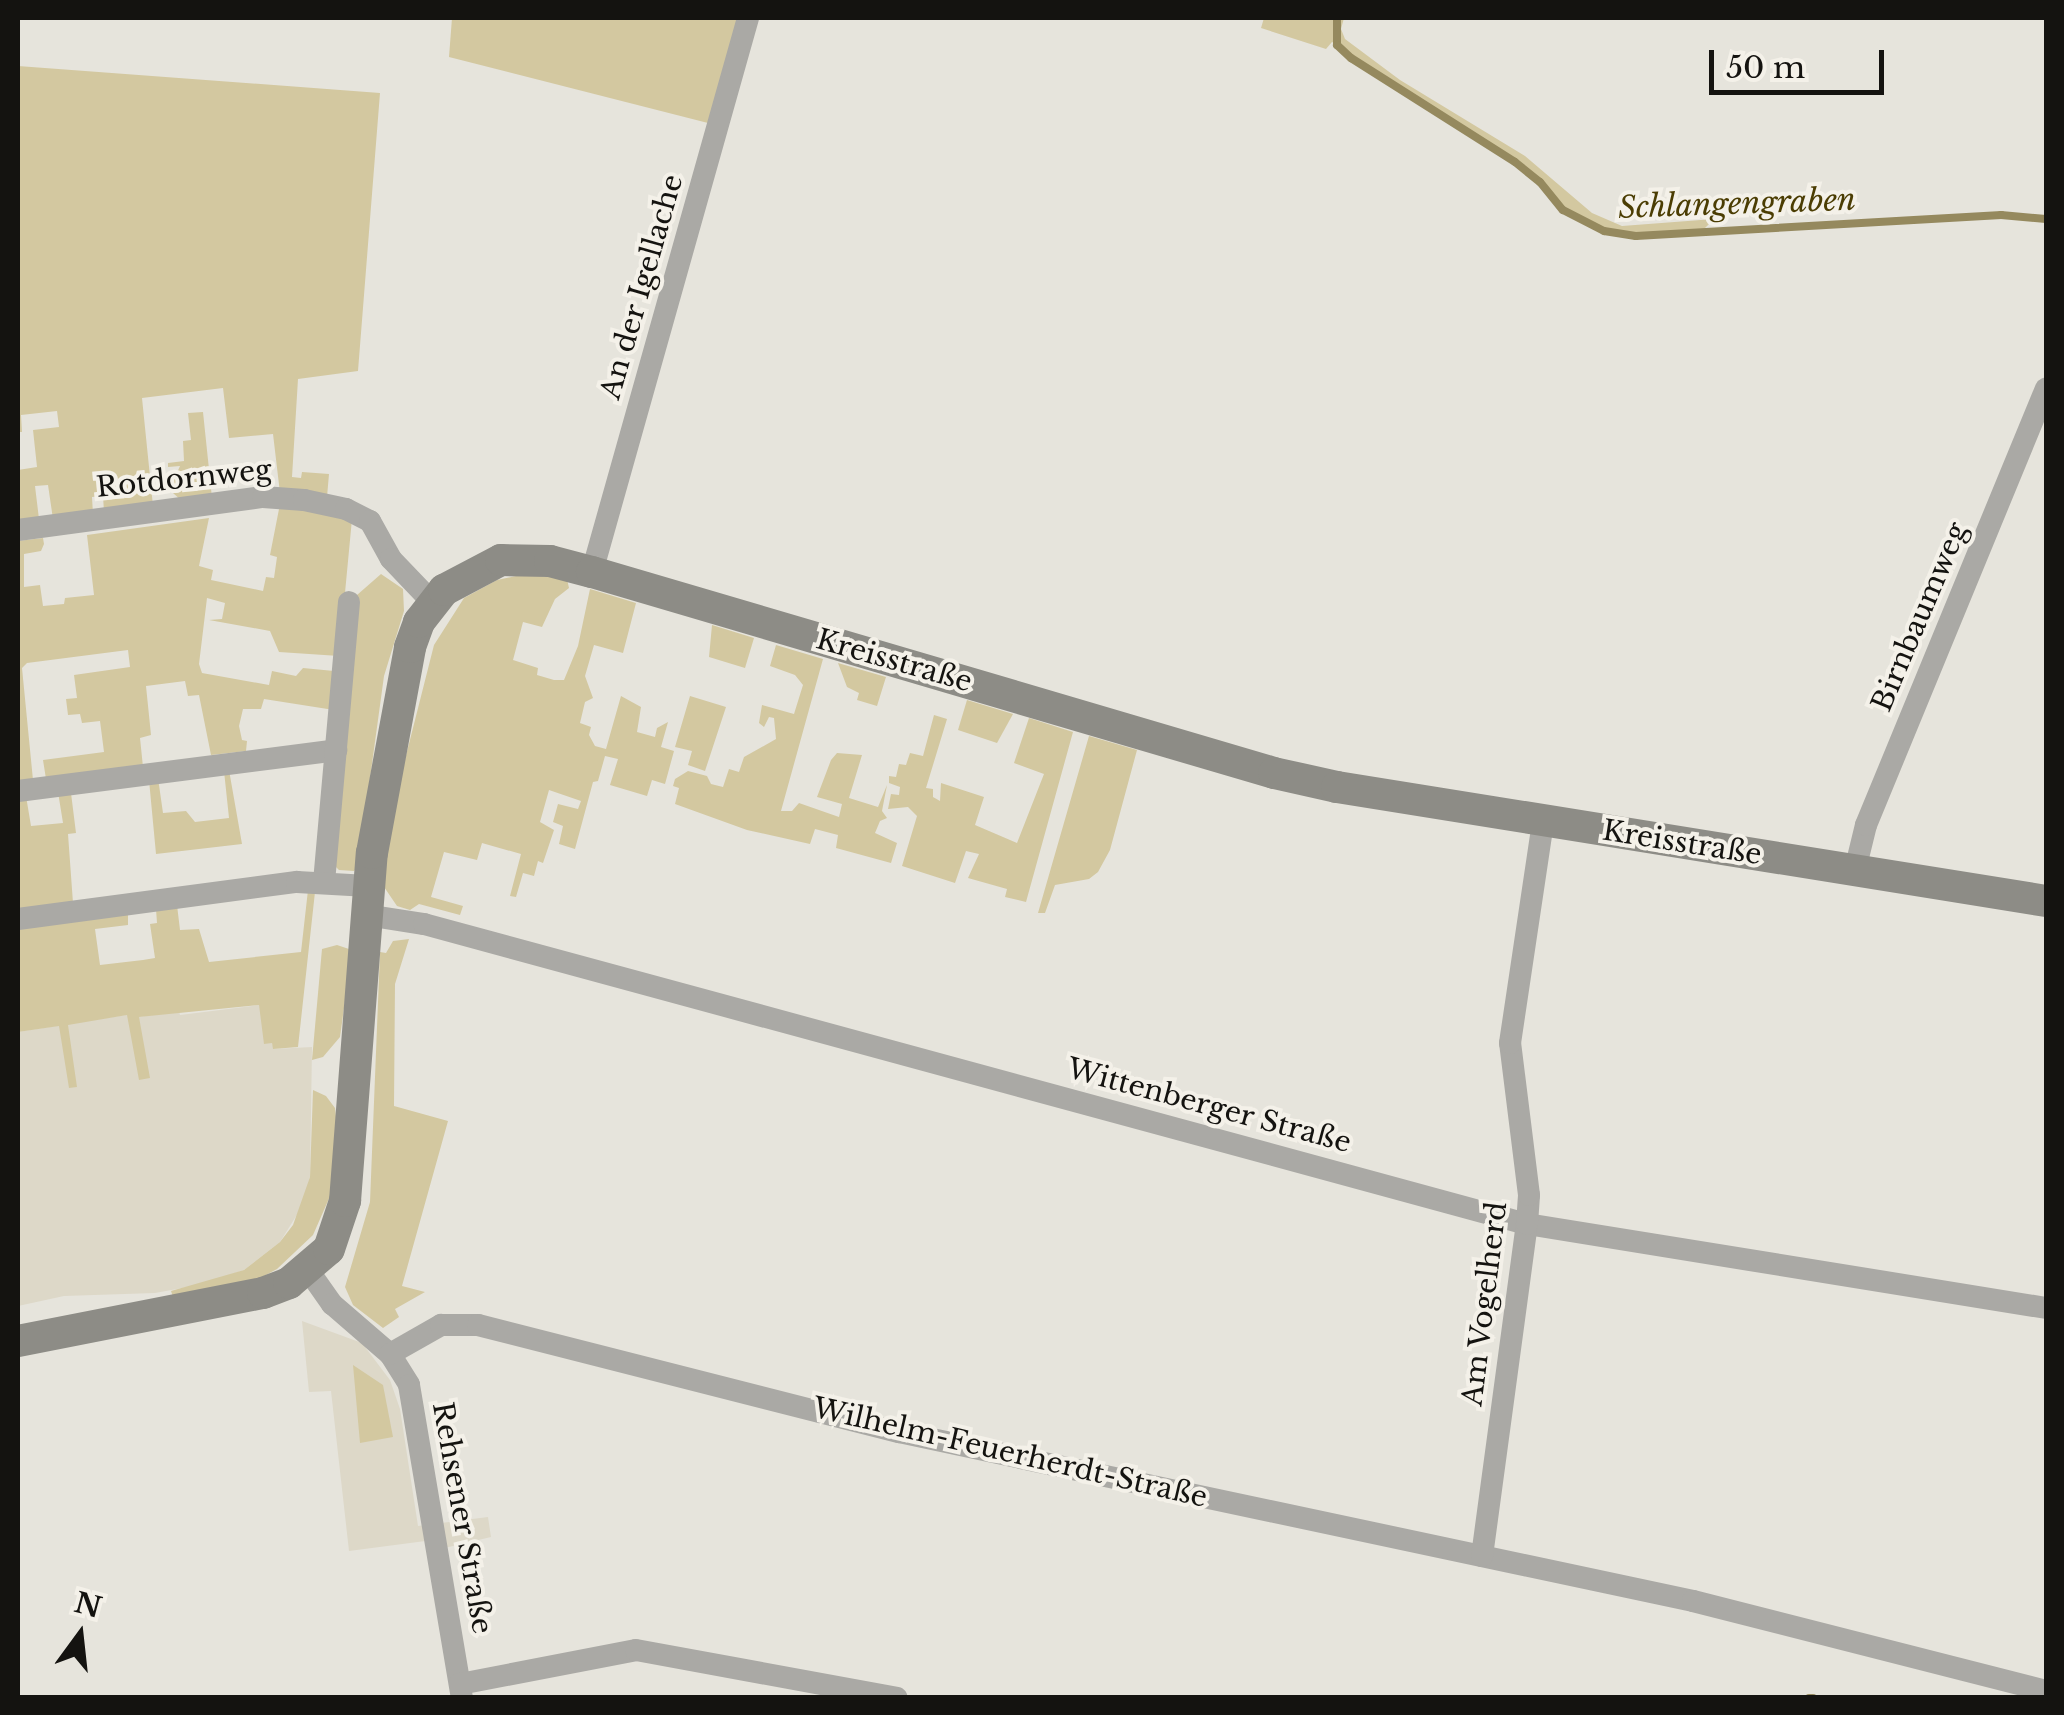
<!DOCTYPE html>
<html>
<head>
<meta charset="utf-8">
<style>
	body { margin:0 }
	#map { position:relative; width:2064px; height:1715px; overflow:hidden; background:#e6e4dc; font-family:"Libre Baskerville",serif }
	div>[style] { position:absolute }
	.built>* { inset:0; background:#ddd8c8 }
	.green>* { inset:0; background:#d3c8a0 }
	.stream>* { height:8px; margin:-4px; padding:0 4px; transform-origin:4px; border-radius:4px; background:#95895e }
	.minor>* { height:22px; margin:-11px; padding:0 11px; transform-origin:11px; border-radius:11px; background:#aaa9a5 }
	.secondary>* { height:32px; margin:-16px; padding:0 16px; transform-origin:16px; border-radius:16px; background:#8d8c86 }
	span { translate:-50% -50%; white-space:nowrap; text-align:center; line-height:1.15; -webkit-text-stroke:8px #f4f1e9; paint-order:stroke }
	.street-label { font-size:28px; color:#141310 }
	.water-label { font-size:30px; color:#4b3d03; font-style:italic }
	.frame { position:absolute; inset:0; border:20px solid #141310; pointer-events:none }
	.north { position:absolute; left:30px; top:1585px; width:100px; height:100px; -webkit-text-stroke:8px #f4f1e9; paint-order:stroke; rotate:15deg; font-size:28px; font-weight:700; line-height:40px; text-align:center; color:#141310 }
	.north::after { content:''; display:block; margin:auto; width:35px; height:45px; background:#141310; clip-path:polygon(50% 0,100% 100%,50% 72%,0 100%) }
	.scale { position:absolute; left:1709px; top:50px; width:175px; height:45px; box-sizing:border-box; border:5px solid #141310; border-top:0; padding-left:12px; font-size:30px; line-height:35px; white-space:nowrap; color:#141310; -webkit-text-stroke:8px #f4f1e9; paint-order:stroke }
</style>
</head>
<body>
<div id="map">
	<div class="built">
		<div style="clip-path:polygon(259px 1005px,274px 1049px,312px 1047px,310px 1177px,303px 1205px,280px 1242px,244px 1270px,199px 1285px,155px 1293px,64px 1296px,18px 1306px,18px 1032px,138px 1013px,139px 1017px,179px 1011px,180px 1015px)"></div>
		<div style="clip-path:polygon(302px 1321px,362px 1343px,390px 1380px,400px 1409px,418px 1526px,488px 1517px,491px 1537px,436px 1550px,433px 1540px,349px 1551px,331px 1391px,309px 1392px)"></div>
	</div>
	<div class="green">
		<div style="clip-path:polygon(452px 18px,738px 18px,708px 123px,449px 57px)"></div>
		<div style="clip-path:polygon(1264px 18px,1344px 18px,1341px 29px,1345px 39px,1400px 80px,1525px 156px,1592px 213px,1622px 226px,1714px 219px,1700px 233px,1636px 236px,1583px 224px,1515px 162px,1342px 54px,1343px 47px,1332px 42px,1326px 49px,1261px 28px)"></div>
		<div style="clip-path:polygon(18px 66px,380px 93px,358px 371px,298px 379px,292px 477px,301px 478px,302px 472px,329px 474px,327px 497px,280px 493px,273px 434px,229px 438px,223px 388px,142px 398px,153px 506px,104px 512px,103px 496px,92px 497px,93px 514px,53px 519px,48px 485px,35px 486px,39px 519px,18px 522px,18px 470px,37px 467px,33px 430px,59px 427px,57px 411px,21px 415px,22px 432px,18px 432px)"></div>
		<div style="clip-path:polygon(203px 412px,212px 498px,182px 501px,173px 493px,172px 484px,180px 466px,168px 467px,168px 463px,184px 461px,183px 441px,191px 440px,188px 413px)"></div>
		<div style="clip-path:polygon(294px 508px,352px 519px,339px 656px,279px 652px,270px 631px,209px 620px,222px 619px,225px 603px,207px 598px,199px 664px,202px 673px,269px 685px,272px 671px,296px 676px,303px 668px,334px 671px,334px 710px,264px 699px,261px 709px,243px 709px,239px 726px,242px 740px,247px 741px,246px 751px,211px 755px,199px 695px,188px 696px,185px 681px,146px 686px,151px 735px,140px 738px,143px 767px,46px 779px,43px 760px,104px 752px,100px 721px,82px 723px,80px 714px,68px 715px,66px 699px,77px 698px,74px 675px,130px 667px,128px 650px,27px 663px,22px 668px,33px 780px,18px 782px,18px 541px,43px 538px,44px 544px,41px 551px,24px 554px,24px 587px,40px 585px,43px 606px,64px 604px,65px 598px,94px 595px,87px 535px,209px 518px,199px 566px,213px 570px,211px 580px,263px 591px,266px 577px,274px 578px,277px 557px,270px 555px,279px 509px)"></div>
		<div style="clip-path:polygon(381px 574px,403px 589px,404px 611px,384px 676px,358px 866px,354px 871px,339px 870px,333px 864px,357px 595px)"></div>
		<div style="clip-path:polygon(525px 574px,567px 579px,569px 588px,555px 599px,542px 627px,523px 622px,513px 660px,538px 668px,537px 675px,554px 680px,564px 680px,578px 646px,590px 589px,636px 603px,623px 653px,594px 645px,585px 676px,593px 698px,585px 702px,580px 723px,591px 727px,589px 735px,595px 746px,606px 749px,621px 696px,641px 707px,637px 732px,655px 737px,657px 728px,668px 722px,661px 747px,674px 751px,665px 784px,652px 780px,647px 796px,610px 785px,618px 759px,605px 756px,598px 781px,593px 782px,575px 849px,559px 844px,563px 826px,553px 822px,558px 804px,578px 809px,581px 801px,549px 790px,540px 822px,554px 830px,543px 863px,538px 861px,534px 876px,523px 873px,516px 897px,510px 896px,521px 854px,482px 843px,477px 860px,444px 852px,431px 897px,463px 906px,460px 915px,419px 904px,410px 910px,397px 906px,382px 884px,395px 799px,434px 645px,464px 598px,497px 580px)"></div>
		<div style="clip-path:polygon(712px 625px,754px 638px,745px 668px,709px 657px)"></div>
		<div style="clip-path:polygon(776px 645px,823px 659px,781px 811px,792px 811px,799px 803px,839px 817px,842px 804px,817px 797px,831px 760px,837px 753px,862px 755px,849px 798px,878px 807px,887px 785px,882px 811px,887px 818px,880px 821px,875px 833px,897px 843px,891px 863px,836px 848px,838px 835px,815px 829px,810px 844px,747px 830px,675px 804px,679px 788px,673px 786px,675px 779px,688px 771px,707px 776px,711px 784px,723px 787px,729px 769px,739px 772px,744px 757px,776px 739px,774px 718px,769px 717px,764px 727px,759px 723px,762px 705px,794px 714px,803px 685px,795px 675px,770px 666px)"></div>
		<div style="clip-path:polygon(838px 663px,886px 677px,877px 706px,857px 700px,859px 693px,847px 687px)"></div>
		<div style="clip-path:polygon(690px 696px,726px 707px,705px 771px,688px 765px,692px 751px,675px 747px)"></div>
		<div style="clip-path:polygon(967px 700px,1013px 714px,997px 743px,958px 730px)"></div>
		<div style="clip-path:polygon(934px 715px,947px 719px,926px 788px,933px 789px,933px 797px,940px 801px,941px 783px,984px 797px,975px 825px,1017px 843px,1044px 774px,1014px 763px,1029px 718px,1073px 732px,1026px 902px,1005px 897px,1007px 889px,968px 878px,979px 854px,966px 851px,955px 883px,902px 866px,917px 816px,908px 807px,888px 809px,891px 794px,899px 795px,900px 787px,889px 783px,889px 776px,896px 777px,899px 764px,906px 765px,910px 753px,923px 756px)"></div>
		<div style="clip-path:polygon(1089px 736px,1137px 750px,1110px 850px,1098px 872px,1089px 879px,1055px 885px,1045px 913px,1038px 913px)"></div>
		<div style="clip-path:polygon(229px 770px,242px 844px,156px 854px,149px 780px,158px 778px,163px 813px,186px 811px,195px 822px,229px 818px,224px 771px)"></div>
		<div style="clip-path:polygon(58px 792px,71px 793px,76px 833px,68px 834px,73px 903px,18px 910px,18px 797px,26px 796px,31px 826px,63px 823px)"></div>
		<div style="clip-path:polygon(308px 890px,315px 892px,298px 1047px,273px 1049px,272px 1043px,264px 1044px,259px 1005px,139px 1017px,150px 1078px,139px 1080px,127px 1015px,68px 1025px,77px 1087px,69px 1088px,59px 1026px,18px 1032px,18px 927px,128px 912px,128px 925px,95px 929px,100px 965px,143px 960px,155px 958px,150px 924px,157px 923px,156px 909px,177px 905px,180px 930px,199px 929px,209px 962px,301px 952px)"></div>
		<div style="clip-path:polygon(409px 939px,395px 984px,394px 1106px,448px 1121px,402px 1286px,425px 1292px,395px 1309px,399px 1317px,383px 1328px,353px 1305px,345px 1287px,370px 1202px,380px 952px,386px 953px,393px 941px)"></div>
		<div style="clip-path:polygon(337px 945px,352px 950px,340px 1037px,323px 1057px,312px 1060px,322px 949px)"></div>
		<div style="clip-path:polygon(313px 1090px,326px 1096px,335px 1108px,337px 1125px,331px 1194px,313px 1235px,277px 1269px,253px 1282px,173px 1297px,171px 1291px,244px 1270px,280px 1242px,293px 1225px,310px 1177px)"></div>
		<div style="clip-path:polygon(353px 1365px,383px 1385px,393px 1437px,360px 1443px)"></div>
	</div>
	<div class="stream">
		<div style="left:1337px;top:18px;width:27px;rotate:90deg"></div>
		<div style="left:1337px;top:45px;width:19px;rotate:43deg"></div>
		<div style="left:1351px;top:58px;width:194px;rotate:32.4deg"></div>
		<div style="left:1515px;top:162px;width:32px;rotate:39deg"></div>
		<div style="left:1540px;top:182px;width:36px;rotate:51deg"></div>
		<div style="left:1563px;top:210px;width:46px;rotate:27.1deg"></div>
		<div style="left:1604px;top:231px;width:32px;rotate:9deg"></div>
		<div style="left:1636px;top:236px;width:366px;rotate:-3.3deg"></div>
		<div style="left:2001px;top:215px;width:45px;rotate:5.1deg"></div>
		<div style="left:1809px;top:1698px;width:4px"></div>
	</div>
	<div class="minor">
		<div style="left:18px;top:530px;width:247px;rotate:-7.7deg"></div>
		<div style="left:263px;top:497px;width:41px;rotate:4.2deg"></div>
		<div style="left:304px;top:500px;width:43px;rotate:12.1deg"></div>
		<div style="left:346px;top:509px;width:27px;rotate:27deg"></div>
		<div style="left:370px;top:521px;width:43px;rotate:61.1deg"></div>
		<div style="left:391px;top:559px;width:61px;rotate:46.3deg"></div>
		<div style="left:592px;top:572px;width:576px;rotate:-74.27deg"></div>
		<div style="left:18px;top:791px;width:321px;rotate:-7.3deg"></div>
		<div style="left:1855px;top:870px;width:46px;rotate:-76.3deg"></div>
		<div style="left:1866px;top:825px;width:472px;rotate:-67.6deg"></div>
		<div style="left:324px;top:882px;width:281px;rotate:-84.9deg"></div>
		<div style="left:366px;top:915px;width:59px;rotate:8.8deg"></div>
		<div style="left:424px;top:924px;width:1143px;rotate:15.22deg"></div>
		<div style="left:1527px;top:1224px;width:526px;rotate:9.19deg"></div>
		<div style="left:18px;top:919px;width:281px;rotate:-7.6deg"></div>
		<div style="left:297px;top:882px;width:71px;rotate:3.2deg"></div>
		<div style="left:308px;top:1270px;width:42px;rotate:54.8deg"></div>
		<div style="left:332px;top:1304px;width:77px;rotate:40.8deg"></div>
		<div style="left:390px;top:1354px;width:36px;rotate:58deg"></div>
		<div style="left:409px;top:1385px;width:317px;rotate:80.4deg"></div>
		<div style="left:390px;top:1354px;width:59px;rotate:-29.6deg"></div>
		<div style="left:441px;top:1325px;width:37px"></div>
		<div style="left:478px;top:1325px;width:434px;rotate:14.3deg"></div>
		<div style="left:899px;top:1432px;width:812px;rotate:12.02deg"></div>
		<div style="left:1693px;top:1601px;width:364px;rotate:14.3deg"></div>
		<div style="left:1482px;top:1556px;width:335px;rotate:-82.3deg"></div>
		<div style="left:1527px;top:1224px;width:29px;rotate:-86deg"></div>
		<div style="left:1529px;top:1195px;width:153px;rotate:-97.1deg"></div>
		<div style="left:1510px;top:1043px;width:224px;rotate:-81.5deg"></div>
		<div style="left:460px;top:1684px;width:179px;rotate:-10.9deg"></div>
		<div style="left:636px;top:1650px;width:265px;rotate:10.4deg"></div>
	</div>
	<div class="secondary">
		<div style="left:18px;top:1341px;width:250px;rotate:-11.1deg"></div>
		<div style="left:263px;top:1293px;width:28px;rotate:-21deg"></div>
		<div style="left:289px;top:1283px;width:52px;rotate:-40.4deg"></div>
		<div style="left:329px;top:1249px;width:51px;rotate:-71.6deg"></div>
		<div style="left:345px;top:1201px;width:349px;rotate:-85.6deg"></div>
		<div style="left:372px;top:853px;width:209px;rotate:-79.5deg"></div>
		<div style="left:410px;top:647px;width:27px;rotate:-70deg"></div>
		<div style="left:419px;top:622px;width:41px;rotate:-52deg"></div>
		<div style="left:444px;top:590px;width:64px;rotate:-27.8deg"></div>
		<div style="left:501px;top:560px;width:49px;rotate:1.2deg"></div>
		<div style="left:550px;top:561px;width:43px;rotate:14.7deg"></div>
		<div style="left:592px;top:572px;width:711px;rotate:16.42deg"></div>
		<div style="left:1274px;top:773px;width:65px;rotate:12.5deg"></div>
		<div style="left:1337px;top:787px;width:718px;rotate:9.13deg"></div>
	</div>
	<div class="street-label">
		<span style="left:642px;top:287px;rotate:-74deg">An der Igellache</span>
		<span style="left:184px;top:479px;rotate:-6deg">Rotdornweg</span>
		<span style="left:1920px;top:617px;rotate:-67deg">Birnbaumweg</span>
		<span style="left:894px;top:661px;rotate:16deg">Kreisstraße</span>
		<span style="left:1682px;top:843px;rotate:9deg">Kreisstraße</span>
		<span style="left:1209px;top:1106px;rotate:15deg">Wittenberger Straße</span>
		<span style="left:1485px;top:1304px;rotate:-83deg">Am Vogelherd</span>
		<span style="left:1010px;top:1453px;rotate:13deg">Wilhelm-Feuerherdt-Straße</span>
		<span style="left:462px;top:1518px;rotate:80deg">Rehsener Straße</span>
	</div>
	<div class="water-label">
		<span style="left:1737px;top:204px;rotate:-2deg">Schlangengraben</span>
	</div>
	<div class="frame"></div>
	<div class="north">N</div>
	<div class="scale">50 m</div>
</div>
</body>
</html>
